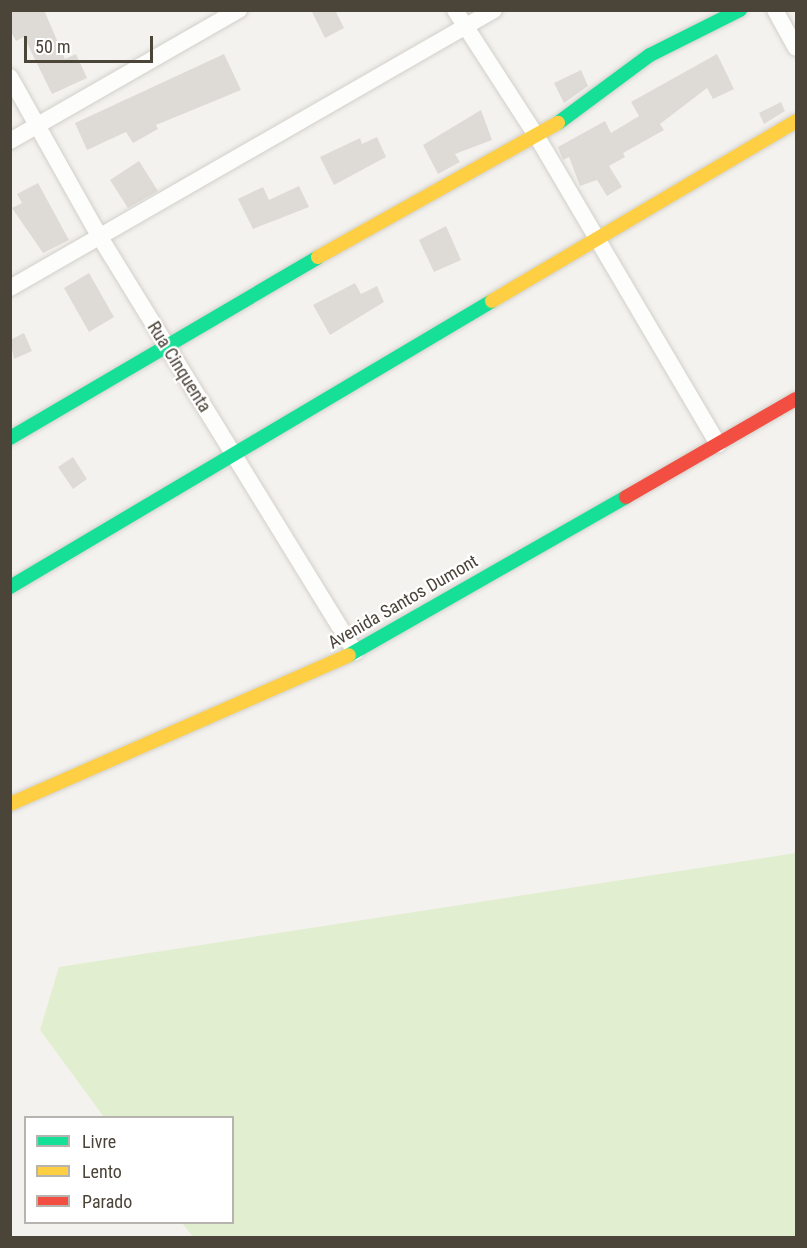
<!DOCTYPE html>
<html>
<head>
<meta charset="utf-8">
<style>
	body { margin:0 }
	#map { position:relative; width:807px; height:1248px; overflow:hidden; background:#f4f2ee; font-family:"Roboto Condensed",sans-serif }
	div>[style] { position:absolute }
	.green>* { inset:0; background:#e1eecf }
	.building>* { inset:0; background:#dedbd6 }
	.roads { filter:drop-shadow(0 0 2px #d2d0cb) drop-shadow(0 0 2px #d2d0cb) }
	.street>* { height:16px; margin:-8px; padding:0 8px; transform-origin:8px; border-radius:8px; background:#fdfdfc }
	.fast>* { height:14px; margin:-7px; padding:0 7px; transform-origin:7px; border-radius:7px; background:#16e098 }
	.slow>* { height:14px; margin:-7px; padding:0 7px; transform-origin:7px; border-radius:7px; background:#ffcf43 }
	.jam>* { height:14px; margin:-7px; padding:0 7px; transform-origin:7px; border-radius:7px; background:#f24e42 }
	span { translate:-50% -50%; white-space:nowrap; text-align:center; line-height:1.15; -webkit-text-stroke:4.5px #fff; paint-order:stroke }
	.street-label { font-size:18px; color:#4b4439 }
	.frame { position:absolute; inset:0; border:12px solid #4b4439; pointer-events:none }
	.legend { position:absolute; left:24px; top:1116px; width:210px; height:108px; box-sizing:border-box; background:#fff; border:2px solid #b7b4b0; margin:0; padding:8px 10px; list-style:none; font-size:18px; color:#4b4439 }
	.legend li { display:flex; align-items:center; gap:12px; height:30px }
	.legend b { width:30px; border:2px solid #b7b4b0 }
	.scale { position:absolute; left:24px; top:36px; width:129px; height:27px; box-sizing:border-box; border:3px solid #4b4439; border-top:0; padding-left:8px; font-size:18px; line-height:21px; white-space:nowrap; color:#4b4439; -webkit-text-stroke:4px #fff; paint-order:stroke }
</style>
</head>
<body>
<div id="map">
	<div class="green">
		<div style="clip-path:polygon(796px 853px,796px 1237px,193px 1237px,182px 1223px,232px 1222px,232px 1118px,104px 1117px,40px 1030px,59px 967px)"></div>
	</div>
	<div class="building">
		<div style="clip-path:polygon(10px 10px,44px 10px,65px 59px,76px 54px,87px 78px,52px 94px,24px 37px,16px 41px,10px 30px)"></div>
		<div style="clip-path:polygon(311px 10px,335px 10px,344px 28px,325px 38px)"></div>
		<div style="clip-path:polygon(224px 54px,241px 90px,156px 125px,158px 129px,133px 143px,126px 132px,87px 150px,75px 123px)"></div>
		<div style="clip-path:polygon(717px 54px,734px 89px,713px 99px,707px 88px,660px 124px,664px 130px,623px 153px,625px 157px,609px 166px,622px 187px,607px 196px,597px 180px,580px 186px,569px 157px,563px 160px,558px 147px,605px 121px,611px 133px,639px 116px,631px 102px)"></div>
		<div style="clip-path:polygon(581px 70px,588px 86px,564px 103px,554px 83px)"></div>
		<div style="clip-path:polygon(781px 102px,785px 111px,764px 124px,759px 113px)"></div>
		<div style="clip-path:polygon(481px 110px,492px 140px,455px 154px,460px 162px,438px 174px,423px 145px)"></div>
		<div style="clip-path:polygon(377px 137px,386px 157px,334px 185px,320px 157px,360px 138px,362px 144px)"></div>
		<div style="clip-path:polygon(139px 161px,158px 191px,128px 208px,110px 180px)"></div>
		<div style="clip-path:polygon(38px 183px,69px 240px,43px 253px,12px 208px,22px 203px,17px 194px)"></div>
		<div style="clip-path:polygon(299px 186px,309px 207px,253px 229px,238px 199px,263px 187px,269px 200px)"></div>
		<div style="clip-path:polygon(446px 226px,461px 260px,434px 272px,419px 240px)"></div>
		<div style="clip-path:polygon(89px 273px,114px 317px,89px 332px,64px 288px)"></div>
		<div style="clip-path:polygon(355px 283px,361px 294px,377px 286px,384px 302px,330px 335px,313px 305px)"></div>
		<div style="clip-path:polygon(24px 333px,32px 351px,14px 359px,10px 340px)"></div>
		<div style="clip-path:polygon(73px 457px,87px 479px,73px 489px,58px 467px)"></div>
	</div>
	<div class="roads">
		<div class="street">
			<div style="left:455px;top:10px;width:149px;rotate:57.1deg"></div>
			<div style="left:536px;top:135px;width:359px;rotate:59.5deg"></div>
			<div style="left:775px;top:10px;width:43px;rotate:61.1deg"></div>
			<div style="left:10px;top:77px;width:180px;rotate:60.7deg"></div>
			<div style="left:98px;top:234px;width:491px;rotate:58.4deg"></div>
			<div style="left:10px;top:141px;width:264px;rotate:-29.8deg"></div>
			<div style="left:10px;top:288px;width:558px;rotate:-29.87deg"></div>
		</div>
		<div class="fast">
			<div style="left:558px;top:123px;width:114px;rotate:-36.5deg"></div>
			<div style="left:650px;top:55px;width:101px;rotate:-26.6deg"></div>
			<div style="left:10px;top:438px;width:357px;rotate:-30.4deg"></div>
			<div style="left:10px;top:587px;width:560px;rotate:-30.68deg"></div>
			<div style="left:349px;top:655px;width:319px;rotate:-29.7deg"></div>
		</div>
		<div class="slow">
			<div style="left:318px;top:257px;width:275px;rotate:-29.2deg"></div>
			<div style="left:492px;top:301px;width:353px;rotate:-30.6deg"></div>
			<div style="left:10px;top:804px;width:370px;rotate:-23.7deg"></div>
		</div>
		<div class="jam">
			<div style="left:626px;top:497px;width:196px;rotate:-30deg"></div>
		</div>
	</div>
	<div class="street-label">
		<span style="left:179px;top:367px;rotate:58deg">Rua Cinquenta</span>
		<span style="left:403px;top:602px;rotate:-30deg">Avenida Santos Dumont</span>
	</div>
	<div class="frame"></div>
	<ul class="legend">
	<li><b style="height:8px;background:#16e098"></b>Livre</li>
	<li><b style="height:8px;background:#ffcf43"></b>Lento</li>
	<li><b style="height:8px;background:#f24e42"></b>Parado</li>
	</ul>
	<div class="scale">50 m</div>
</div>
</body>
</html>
